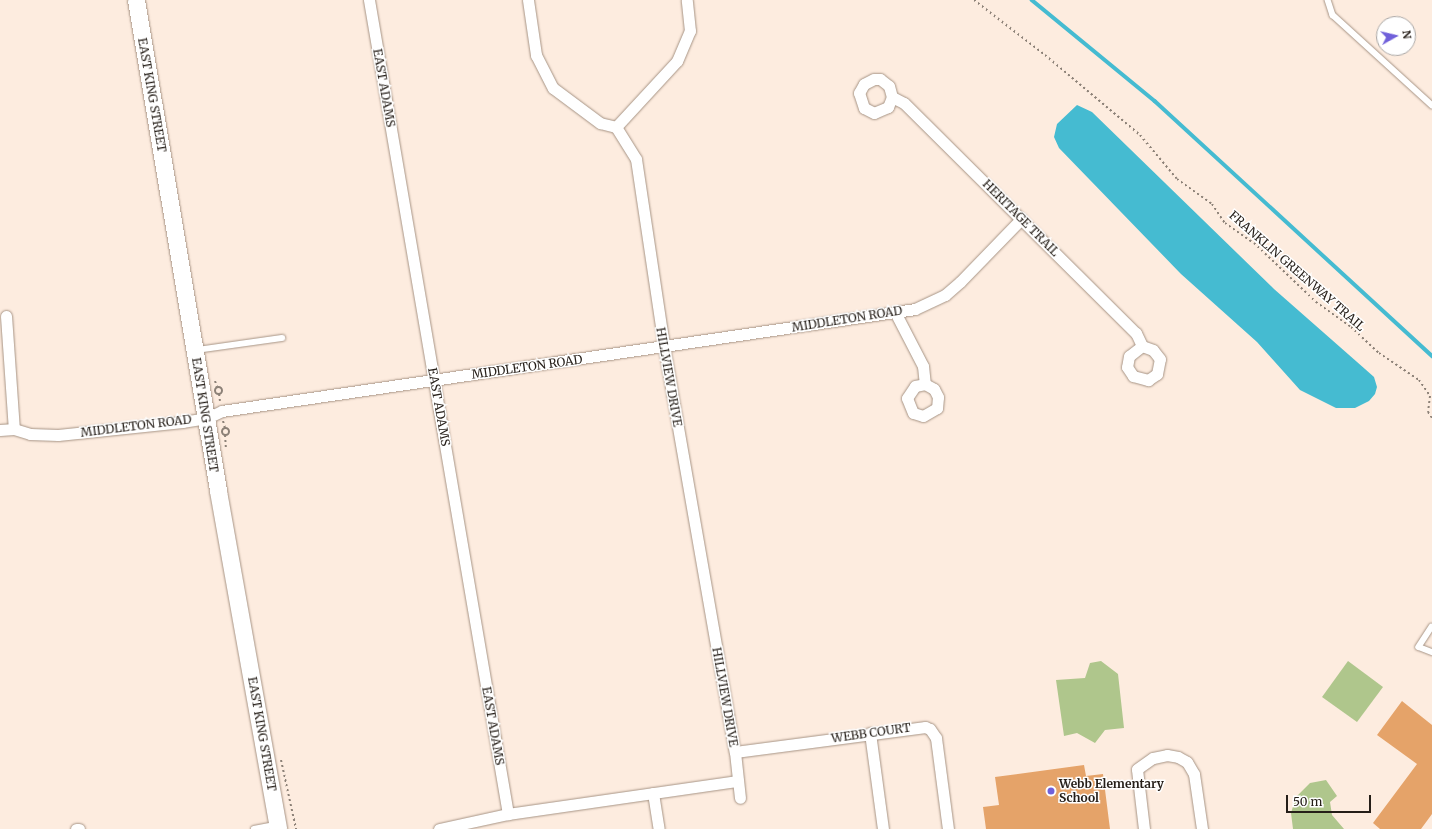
<!DOCTYPE html>
<html>
<head>
<meta charset="utf-8">
<style>
	body { margin:0 }
	#map { position:relative; width:1432px; height:829px; overflow:hidden; background:#fdecdf; font-family:Merriweather,serif }
	div>[style] { position:absolute }
	.green>* { inset:0; background:#afc68c }
	.water>* { inset:0; background:#45bbd1 }
	.stream>* { height:3.5px; margin:-1.75px; padding:0 1.75px; transform-origin:1.75px; border-radius:1.75px; background:#45bbd1 }
	.building>* { inset:0; background:#e5a369 }
	.path>* { height:2px; margin-top:-1px; transform-origin:0; background:repeating-linear-gradient(90deg,#8c8177 0 2px,transparent 0 5px) }
	.path>.ring { margin:-1px; padding:0; box-sizing:content-box; background:none; border:2px solid #8c8177; border-radius:50% }
	.roads { filter:drop-shadow(0 0 1px #a79485) drop-shadow(0 0 1px #a79485) }
	.lane>* { height:5.5px; margin:-2.75px; padding:0 2.75px; transform-origin:2.75px; border-radius:2.75px; background:#fff }
	.street>* { height:11px; margin:-5.5px; padding:0 5.5px; transform-origin:5.5px; border-radius:5.5px; background:#fff }
	.primary>* { height:17px; margin:-8.5px; padding:0 8.5px; transform-origin:8.5px; border-radius:8.5px; background:#fff }
	.dots>* { width:11px; height:11px; translate:-50% -50%; box-sizing:border-box; border:2px solid #fff; border-radius:50% }
	span { translate:-50% -50%; white-space:nowrap; text-align:center; line-height:1.15; -webkit-text-stroke:3px #fff; paint-order:stroke }
	.street-label { font-size:12px; color:#251e18 }
	.poi-label { font-size:12px; color:#251e18; font-weight:700 }
	.left { translate:0 -50%; text-align:left }
	.north { position:absolute; left:1376px; top:16px; width:40px; height:40px; box-sizing:border-box; background:#fff; border:1px solid #a8a5a3; border-radius:50%; rotate:82deg; font-size:11px; font-weight:700; line-height:16px; text-align:center; color:#251e18 }
	.north::after { content:''; display:block; margin:auto; width:14px; height:18px; background:#7060da; clip-path:polygon(50% 0,100% 100%,50% 72%,0 100%) }
	.scale { position:absolute; left:1286px; top:795px; width:85px; height:18px; box-sizing:border-box; border:2px solid #251e18; border-top:0; padding-left:5px; font-size:12px; line-height:14px; white-space:nowrap; color:#251e18; -webkit-text-stroke:3px #fff; paint-order:stroke }
</style>
</head>
<body>
<div id="map">
	<div class="green">
		<div style="clip-path:polygon(1101px 661px,1118px 674px,1124px 728px,1105px 730px,1095px 743px,1077px 733px,1064px 736px,1056px 680px,1085px 678px,1090px 663px)"></div>
		<div style="clip-path:polygon(1348px 661px,1383px 687px,1357px 722px,1322px 697px)"></div>
		<div style="clip-path:polygon(1326px 780px,1337px 796px,1330px 802px,1332px 815px,1344px 829px,1293px 829px,1291px 813px,1296px 797px,1310px 783px)"></div>
	</div>
	<div class="water">
		<div style="clip-path:polygon(1077px 105px,1092px 112px,1274px 289px,1365px 369px,1374px 377px,1377px 387px,1375px 394px,1369px 401px,1355px 408px,1336px 408px,1300px 390px,1257px 342px,1181px 274px,1059px 148px,1054px 137px,1057px 124px)"></div>
	</div>
	<div class="stream">
		<div style="left:1032px;top:0;width:159px;rotate:39.4deg"></div>
		<div style="left:1155px;top:101px;width:377px;rotate:42.6deg"></div>
	</div>
	<div class="building">
		<div style="clip-path:polygon(1402px 701px,1432px 725px,1432px 814px,1421px 829px,1380px 829px,1373px 823px,1417px 764px,1377px 735px)"></div>
		<div style="clip-path:polygon(1084px 765px,1086px 776px,1103px 774px,1110px 829px,986px 829px,983px 807px,999px 805px,995px 777px)"></div>
	</div>
	<div class="path">
		<div style="left:974px;top:0;width:90px;rotate:37.8deg"></div>
		<div style="left:1045px;top:55px;width:124px;rotate:40.1deg"></div>
		<div style="left:1140px;top:135px;width:57px;rotate:49.9deg"></div>
		<div style="left:1177px;top:179px;width:43px;rotate:35.5deg"></div>
		<div style="left:1212px;top:204px;width:23px;rotate:56deg"></div>
		<div style="left:1225px;top:223px;width:35px;rotate:35deg"></div>
		<div style="left:1254px;top:243px;width:86px;rotate:43.6deg"></div>
		<div style="left:1316px;top:302px;width:43px;rotate:35.5deg"></div>
		<div style="left:1351px;top:327px;width:38px;rotate:43deg"></div>
		<div style="left:1379px;top:353px;width:48px;rotate:34deg"></div>
		<div style="left:1419px;top:380px;width:19px;rotate:55deg"></div>
		<div style="left:1430px;top:396px;width:16px;rotate:97deg"></div>
		<div style="left:1428px;top:412px;width:7px;rotate:56deg"></div>
		<div style="left:215px;top:381px;width:6px;rotate:72deg"></div>
		<div class="ring" style="left:214.5px;top:386.5px;width:5px;height:5px"></div>
		<div style="left:219px;top:394px;width:7px;rotate:82deg"></div>
		<div style="left:223px;top:421px;width:7px;rotate:74deg"></div>
		<div class="ring" style="left:221.5px;top:427.5px;width:5px;height:5px"></div>
		<div style="left:225px;top:435px;width:14px;rotate:86deg"></div>
		<div style="left:281px;top:760px;width:71px;rotate:77.7deg"></div>
	</div>
	<div class="roads">
		<div class="lane">
			<div style="left:1328px;top:0;width:16px;rotate:72deg"></div>
			<div style="left:1333px;top:15px;width:134px;rotate:42.3deg"></div>
			<div style="left:197px;top:350px;width:86px;rotate:-8deg"></div>
			<div style="left:1432px;top:627px;width:24px;rotate:123deg"></div>
			<div style="left:1419px;top:647px;width:14px;rotate:21deg"></div>
			<div style="left:254px;top:829px;width:21px;rotate:-11deg"></div>
		</div>
		<div class="street">
			<div style="left:369px;top:0;width:826px;rotate:80.31deg"></div>
			<div style="left:528px;top:0;width:56px;rotate:81.7deg"></div>
			<div style="left:536px;top:55px;width:37px;rotate:63deg"></div>
			<div style="left:553px;top:88px;width:59px;rotate:36.7deg"></div>
			<div style="left:600px;top:123px;width:16px;rotate:14deg"></div>
			<div style="left:616px;top:127px;width:38px;rotate:58deg"></div>
			<div style="left:636px;top:159px;width:190px;rotate:81.5deg"></div>
			<div style="left:664px;top:347px;width:411px;rotate:80.1deg"></div>
			<div style="left:735px;top:752px;width:46px;rotate:83.8deg"></div>
			<div style="left:892px;top:97px;width:11px;rotate:112deg"></div>
			<div style="left:888px;top:107px;width:15px;rotate:157deg"></div>
			<div style="left:874px;top:113px;width:11px;rotate:-153deg"></div>
			<div style="left:864px;top:108px;width:16px;rotate:-108deg"></div>
			<div style="left:859px;top:93px;width:10px;rotate:-61deg"></div>
			<div style="left:864px;top:84px;width:11px;rotate:-27deg"></div>
			<div style="left:874px;top:79px;width:6px"></div>
			<div style="left:880px;top:79px;width:11px;rotate:38deg"></div>
			<div style="left:889px;top:86px;width:11px;rotate:75deg"></div>
			<div style="left:892px;top:97px;width:13px;rotate:27deg"></div>
			<div style="left:904px;top:103px;width:327px;rotate:44.8deg"></div>
			<div style="left:1136px;top:333px;width:14px;rotate:65deg"></div>
			<div style="left:1142px;top:346px;width:16px;rotate:142deg"></div>
			<div style="left:1129px;top:356px;width:11px;rotate:100deg"></div>
			<div style="left:1127px;top:367px;width:11px;rotate:56deg"></div>
			<div style="left:1133px;top:376px;width:16px;rotate:15deg"></div>
			<div style="left:1148px;top:380px;width:11px;rotate:-34deg"></div>
			<div style="left:1157px;top:374px;width:15px;rotate:-79deg"></div>
			<div style="left:1160px;top:359px;width:11px;rotate:-128deg"></div>
			<div style="left:1153px;top:350px;width:12px;rotate:-160deg"></div>
			<div style="left:616px;top:127px;width:90px;rotate:-47.3deg"></div>
			<div style="left:677px;top:61px;width:33px;rotate:-67deg"></div>
			<div style="left:690px;top:31px;width:31px;rotate:-96deg"></div>
			<div style="left:895px;top:312px;width:61px;rotate:62.6deg"></div>
			<div style="left:923px;top:366px;width:18px;rotate:84deg"></div>
			<div style="left:925px;top:384px;width:10px;rotate:29deg"></div>
			<div style="left:934px;top:389px;width:9px;rotate:63deg"></div>
			<div style="left:938px;top:397px;width:11px;rotate:95deg"></div>
			<div style="left:937px;top:408px;width:16px;rotate:150deg"></div>
			<div style="left:923px;top:416px;width:10px;rotate:-163deg"></div>
			<div style="left:913px;top:413px;width:16px;rotate:-112deg"></div>
			<div style="left:907px;top:398px;width:14px;rotate:-56deg"></div>
			<div style="left:915px;top:386px;width:10px;rotate:-11deg"></div>
			<div style="left:6px;top:316px;width:113px;rotate:86deg"></div>
			<div style="left:0;top:430px;width:14px;rotate:-4deg"></div>
			<div style="left:14px;top:429px;width:17px;rotate:17deg"></div>
			<div style="left:30px;top:434px;width:28px;rotate:2deg"></div>
			<div style="left:58px;top:435px;width:125px;rotate:-6deg"></div>
			<div style="left:182px;top:422px;width:25px;rotate:-9deg"></div>
			<div style="left:207px;top:418px;width:17px;rotate:-25deg"></div>
			<div style="left:222px;top:411px;width:700px;rotate:-8.37deg"></div>
			<div style="left:915px;top:309px;width:33px;rotate:-25deg"></div>
			<div style="left:945px;top:295px;width:20px;rotate:-41deg"></div>
			<div style="left:960px;top:282px;width:88px;rotate:-45.9deg"></div>
			<div style="left:870px;top:733px;width:97px;rotate:82.3deg"></div>
			<div style="left:735px;top:752px;width:192px;rotate:-7.5deg"></div>
			<div style="left:925px;top:727px;width:5px;rotate:22deg"></div>
			<div style="left:930px;top:729px;width:11px;rotate:56deg"></div>
			<div style="left:936px;top:738px;width:92px;rotate:82.5deg"></div>
			<div style="left:653px;top:793px;width:36px;rotate:81deg"></div>
			<div style="left:76px;top:829px;width:3px"></div>
			<div style="left:439px;top:829px;width:71px;rotate:-12.3deg"></div>
			<div style="left:508px;top:814px;width:232px;rotate:-8.2deg"></div>
			<div style="left:1144px;top:829px;width:60px;rotate:-96.7deg"></div>
			<div style="left:1137px;top:769px;width:19px;rotate:-35deg"></div>
			<div style="left:1153px;top:758px;width:14px;rotate:-12deg"></div>
			<div style="left:1167px;top:755px;width:11px;rotate:10deg"></div>
			<div style="left:1178px;top:757px;width:10px;rotate:29deg"></div>
			<div style="left:1187px;top:762px;width:14px;rotate:60deg"></div>
			<div style="left:1194px;top:774px;width:56px;rotate:81.7deg"></div>
		</div>
		<div class="primary">
			<div style="left:136px;top:0;width:498px;rotate:80.5deg"></div>
			<div style="left:218px;top:491px;width:343px;rotate:79.9deg"></div>
		</div>
	</div>
	<div class="dots">
		<div style="left:1051px;top:791px;background:#7060da"></div>
	</div>
	<div class="street-label">
		<span style="left:384px;top:88px;rotate:80deg">EAST ADAMS</span>
		<span style="left:152px;top:95px;rotate:80deg">EAST KING STREET</span>
		<span style="left:1021px;top:218px;rotate:45deg">HERITAGE TRAIL</span>
		<span style="left:1297px;top:271px;rotate:41deg">FRANKLIN GREENWAY TRAIL</span>
		<span style="left:847px;top:319px;rotate:-9deg">MIDDLETON ROAD</span>
		<span style="left:527px;top:367px;rotate:-8deg">MIDDLETON ROAD</span>
		<span style="left:669px;top:377px;rotate:80deg">HILLVIEW DRIVE</span>
		<span style="left:439px;top:407px;rotate:80deg">EAST ADAMS</span>
		<span style="left:205px;top:415px;rotate:81deg">EAST KING STREET</span>
		<span style="left:136px;top:426px;rotate:-7deg">MIDDLETON ROAD</span>
		<span style="left:725px;top:697px;rotate:80deg">HILLVIEW DRIVE</span>
		<span style="left:493px;top:726px;rotate:80deg">EAST ADAMS</span>
		<span style="left:871px;top:733px;rotate:-8deg">WEBB COURT</span>
		<span style="left:262px;top:734px;rotate:80deg">EAST KING STREET</span>
	</div>
	<div class="poi-label">
		<span class="left" style="left:1059px;top:791px">Webb Elementary<br>School</span>
	</div>
	<div class="north">N</div>
	<div class="scale">50 m</div>
</div>
</body>
</html>
